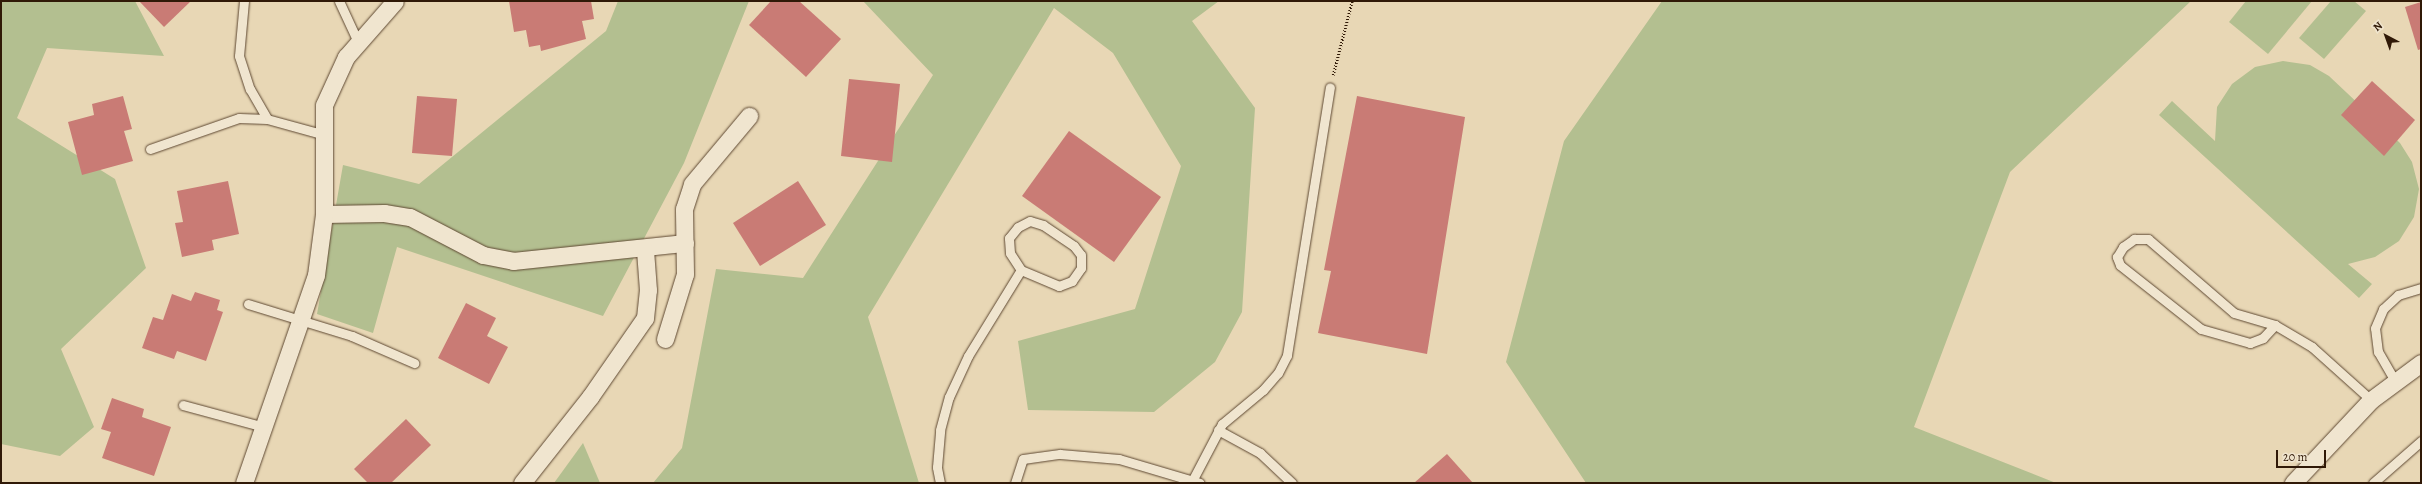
<!DOCTYPE html>
<html>
<head>
<meta charset="utf-8">
<style>
	body { margin:0 }
	#map { position:relative; width:2422px; height:484px; overflow:hidden; background:#e8d7b5; font-family:Alegreya,serif }
	div>[style] { position:absolute }
	.green>* { inset:0; background:#b3bf90 }
	.building>* { inset:0; background:#c97b75 }
	.path>* { height:2.5px; margin-top:-1.25px; transform-origin:0; background:repeating-linear-gradient(90deg,#301907 0 1px,transparent 0 3px) }
	.roads { filter:drop-shadow(0 0 1px #5e4832) drop-shadow(0 0 1px #5e4832) }
	.service>* { height:9px; margin:-4.5px; padding:0 4.5px; transform-origin:4.5px; border-radius:4.5px; background:#f0e5cf }
	.minor>* { height:17px; margin:-8.5px; padding:0 8.5px; transform-origin:8.5px; border-radius:8.5px; background:#f0e5cf }
	span { translate:-50% -50%; white-space:nowrap; text-align:center; line-height:1.15; -webkit-text-stroke:4px #f0e5cf; paint-order:stroke }
	.frame { position:absolute; inset:0; border:2px solid #301907; pointer-events:none }
	.north { position:absolute; left:2366px; top:16px; width:40px; height:40px; -webkit-text-stroke:3px #f0e5cf; paint-order:stroke; rotate:319deg; font-size:11px; font-weight:700; line-height:16px; text-align:center; color:#301907 }
	.north::after { content:''; display:block; margin:auto; width:14px; height:18px; background:#301907; clip-path:polygon(50% 0,100% 100%,50% 72%,0 100%) }
	.scale { position:absolute; left:2276px; top:450px; width:50px; height:18px; box-sizing:border-box; border:2px solid #301907; border-top:0; padding-left:5px; font-size:12px; line-height:14px; white-space:nowrap; color:#301907; -webkit-text-stroke:3px #f0e5cf; paint-order:stroke }
</style>
</head>
<body>
<div id="map">
	<div class="green">
		<div style="clip-path:polygon(1px 1px,135px 1px,164px 56px,47px 48px,17px 118px,115px 179px,146px 268px,61px 349px,94px 427px,60px 456px,1px 444px)"></div>
		<div style="clip-path:polygon(618px 1px,749px 1px,684px 163px,603px 316px,397px 247px,373px 333px,317px 314px,343px 165px,419px 184px,606px 31px)"></div>
		<div style="clip-path:polygon(863px 1px,1219px 1px,1192px 21px,1255px 108px,1242px 312px,1215px 362px,1154px 412px,1028px 410px,1018px 341px,1135px 309px,1181px 166px,1113px 53px,1054px 8px,868px 317px,919px 483px,653px 483px,682px 448px,716px 269px,803px 278px,933px 75px)"></div>
		<div style="clip-path:polygon(1662px 1px,2191px 1px,2010px 172px,1914px 427px,2056px 483px,1586px 483px,1506px 362px,1564px 141px)"></div>
		<div style="clip-path:polygon(2246px 1px,2312px 1px,2268px 54px,2229px 22px)"></div>
		<div style="clip-path:polygon(2331px 1px,2354px 1px,2366px 11px,2324px 59px,2299px 38px)"></div>
		<div style="clip-path:polygon(2283px 61px,2310px 65px,2329px 76px,2400px 143px,2412px 162px,2419px 189px,2414px 217px,2399px 241px,2375px 257px,2348px 264px,2372px 284px,2359px 298px,2159px 115px,2172px 101px,2215px 141px,2217px 107px,2232px 84px,2255px 67px)"></div>
		<div style="clip-path:polygon(583px 443px,600px 483px,554px 483px)"></div>
	</div>
	<div class="building">
		<div style="clip-path:polygon(139px 1px,191px 1px,164px 27px)"></div>
		<div style="clip-path:polygon(509px 1px,591px 1px,594px 19px,582px 21px,586px 39px,541px 51px,540px 45px,529px 47px,526px 30px,514px 32px)"></div>
		<div style="clip-path:polygon(771px 1px,799px 1px,841px 39px,806px 77px,749px 25px)"></div>
		<div style="clip-path:polygon(2421px 2px,2421px 49px,2418px 50px,2405px 7px)"></div>
		<div style="clip-path:polygon(849px 79px,900px 84px,892px 162px,841px 156px)"></div>
		<div style="clip-path:polygon(2372px 81px,2415px 120px,2384px 156px,2341px 115px)"></div>
		<div style="clip-path:polygon(123px 96px,132px 129px,124px 131px,133px 161px,82px 175px,68px 122px,94px 115px,92px 104px)"></div>
		<div style="clip-path:polygon(417px 96px,457px 99px,452px 156px,412px 153px)"></div>
		<div style="clip-path:polygon(1357px 96px,1465px 117px,1427px 354px,1318px 333px,1331px 271px,1324px 270px)"></div>
		<div style="clip-path:polygon(1069px 131px,1161px 197px,1114px 262px,1022px 196px)"></div>
		<div style="clip-path:polygon(228px 181px,239px 234px,212px 240px,214px 250px,182px 257px,175px 223px,183px 222px,177px 191px)"></div>
		<div style="clip-path:polygon(798px 181px,826px 225px,760px 266px,733px 223px)"></div>
		<div style="clip-path:polygon(195px 292px,220px 300px,217px 310px,223px 312px,206px 361px,177px 351px,174px 359px,142px 348px,153px 317px,163px 320px,172px 294px,191px 301px)"></div>
		<div style="clip-path:polygon(466px 303px,496px 318px,487px 336px,508px 347px,489px 384px,438px 358px)"></div>
		<div style="clip-path:polygon(112px 398px,144px 409px,142px 417px,171px 427px,154px 476px,102px 458px,111px 432px,101px 429px)"></div>
		<div style="clip-path:polygon(406px 419px,431px 445px,391px 483px,368px 483px,354px 469px)"></div>
		<div style="clip-path:polygon(1447px 454px,1473px 483px,1414px 483px)"></div>
	</div>
	<div class="path">
		<div style="left:1333px;top:75px;width:76px;rotate:-75.6deg"></div>
	</div>
	<div class="roads">
		<div class="service">
			<div style="left:244px;top:1px;width:55px;rotate:95.2deg"></div>
			<div style="left:239px;top:56px;width:35px;rotate:72deg"></div>
			<div style="left:250px;top:89px;width:34px;rotate:60deg"></div>
			<div style="left:267px;top:119px;width:57px;rotate:15.3deg"></div>
			<div style="left:339px;top:1px;width:45px;rotate:65.1deg"></div>
			<div style="left:150px;top:149px;width:94px;rotate:-19.2deg"></div>
			<div style="left:239px;top:118px;width:28px;rotate:2deg"></div>
			<div style="left:1030px;top:221px;width:14px;rotate:17deg"></div>
			<div style="left:1043px;top:225px;width:37px;rotate:34deg"></div>
			<div style="left:1074px;top:246px;width:11px;rotate:52deg"></div>
			<div style="left:1081px;top:255px;width:13px;rotate:90deg"></div>
			<div style="left:1081px;top:268px;width:16px;rotate:125deg"></div>
			<div style="left:1072px;top:281px;width:14px;rotate:159deg"></div>
			<div style="left:1059px;top:286px;width:41px;rotate:-157.2deg"></div>
			<div style="left:1021px;top:270px;width:20px;rotate:-123deg"></div>
			<div style="left:1010px;top:253px;width:15px;rotate:-94deg"></div>
			<div style="left:1009px;top:238px;width:14px;rotate:-51deg"></div>
			<div style="left:1018px;top:227px;width:13px;rotate:-27deg"></div>
			<div style="left:248px;top:304px;width:109px;rotate:17.1deg"></div>
			<div style="left:352px;top:336px;width:68px;rotate:23.5deg"></div>
			<div style="left:2275px;top:325px;width:18px;rotate:133deg"></div>
			<div style="left:2263px;top:338px;width:14px;rotate:159deg"></div>
			<div style="left:2250px;top:343px;width:51px;rotate:-164.1deg"></div>
			<div style="left:2201px;top:329px;width:103px;rotate:-141.7deg"></div>
			<div style="left:2120px;top:265px;width:9px;rotate:-111deg"></div>
			<div style="left:2117px;top:257px;width:12px;rotate:-59deg"></div>
			<div style="left:2123px;top:247px;width:14px;rotate:-36deg"></div>
			<div style="left:2134px;top:239px;width:14px"></div>
			<div style="left:2148px;top:239px;width:113px;rotate:40.7deg"></div>
			<div style="left:2234px;top:313px;width:43px;rotate:16.3deg"></div>
			<div style="left:2275px;top:325px;width:43px;rotate:30.7deg"></div>
			<div style="left:2312px;top:347px;width:79px;rotate:41.9deg"></div>
			<div style="left:2395px;top:381px;width:34px;rotate:-120deg"></div>
			<div style="left:2378px;top:352px;width:24px;rotate:-97deg"></div>
			<div style="left:2375px;top:328px;width:21px;rotate:-67deg"></div>
			<div style="left:2383px;top:309px;width:21px;rotate:-43deg"></div>
			<div style="left:2398px;top:295px;width:24px;rotate:-17deg"></div>
			<div style="left:183px;top:405px;width:84px;rotate:15.2deg"></div>
			<div style="left:1218px;top:430px;width:48px;rotate:28.7deg"></div>
			<div style="left:1260px;top:453px;width:44px;rotate:43.2deg"></div>
			<div style="left:940px;top:483px;width:16px;rotate:-101deg"></div>
			<div style="left:937px;top:467px;width:37px;rotate:-85deg"></div>
			<div style="left:940px;top:430px;width:34px;rotate:-75deg"></div>
			<div style="left:949px;top:397px;width:45px;rotate:-65.1deg"></div>
			<div style="left:968px;top:356px;width:101px;rotate:-58.4deg"></div>
			<div style="left:1015px;top:483px;width:25px;rotate:-72deg"></div>
			<div style="left:1023px;top:459px;width:37px;rotate:-8deg"></div>
			<div style="left:1060px;top:454px;width:59px;rotate:4.8deg"></div>
			<div style="left:1119px;top:459px;width:84px;rotate:16.5deg"></div>
			<div style="left:1191px;top:483px;width:67px;rotate:-62.3deg"></div>
			<div style="left:1222px;top:424px;width:53px;rotate:-39.7deg"></div>
			<div style="left:1263px;top:390px;width:23px;rotate:-49deg"></div>
			<div style="left:1278px;top:373px;width:20px;rotate:-63deg"></div>
			<div style="left:1287px;top:355px;width:271px;rotate:-80.9deg"></div>
			<div style="left:2373px;top:483px;width:64px;rotate:-41.2deg"></div>
		</div>
		<div class="minor">
			<div style="left:324px;top:214px;width:60px;rotate:-1deg"></div>
			<div style="left:384px;top:213px;width:26px;rotate:9deg"></div>
			<div style="left:410px;top:217px;width:82px;rotate:27.5deg"></div>
			<div style="left:483px;top:255px;width:31px;rotate:11deg"></div>
			<div style="left:513px;top:261px;width:173px;rotate:-6deg"></div>
			<div style="left:665px;top:339px;width:68px;rotate:-72.9deg"></div>
			<div style="left:685px;top:274px;width:65px;rotate:-90.9deg"></div>
			<div style="left:684px;top:209px;width:26px;rotate:-72deg"></div>
			<div style="left:692px;top:184px;width:89px;rotate:-50deg"></div>
			<div style="left:244px;top:483px;width:220px;rotate:-70.9deg"></div>
			<div style="left:316px;top:275px;width:62px;rotate:-82.5deg"></div>
			<div style="left:324px;top:214px;width:109px;rotate:-90deg"></div>
			<div style="left:324px;top:105px;width:53px;rotate:-65.4deg"></div>
			<div style="left:346px;top:57px;width:74px;rotate:-48.8deg"></div>
			<div style="left:522px;top:483px;width:110px;rotate:-51.7deg"></div>
			<div style="left:590px;top:397px;width:96px;rotate:-55.2deg"></div>
			<div style="left:645px;top:318px;width:28px;rotate:-84deg"></div>
			<div style="left:648px;top:290px;width:40px;rotate:-94.3deg"></div>
			<div style="left:2293px;top:483px;width:114px;rotate:-46.8deg"></div>
			<div style="left:2371px;top:400px;width:62px;rotate:-36.5deg"></div>
		</div>
	</div>
	<div class="frame"></div>
	<div class="north">N</div>
	<div class="scale">20 m</div>
</div>
</body>
</html>
